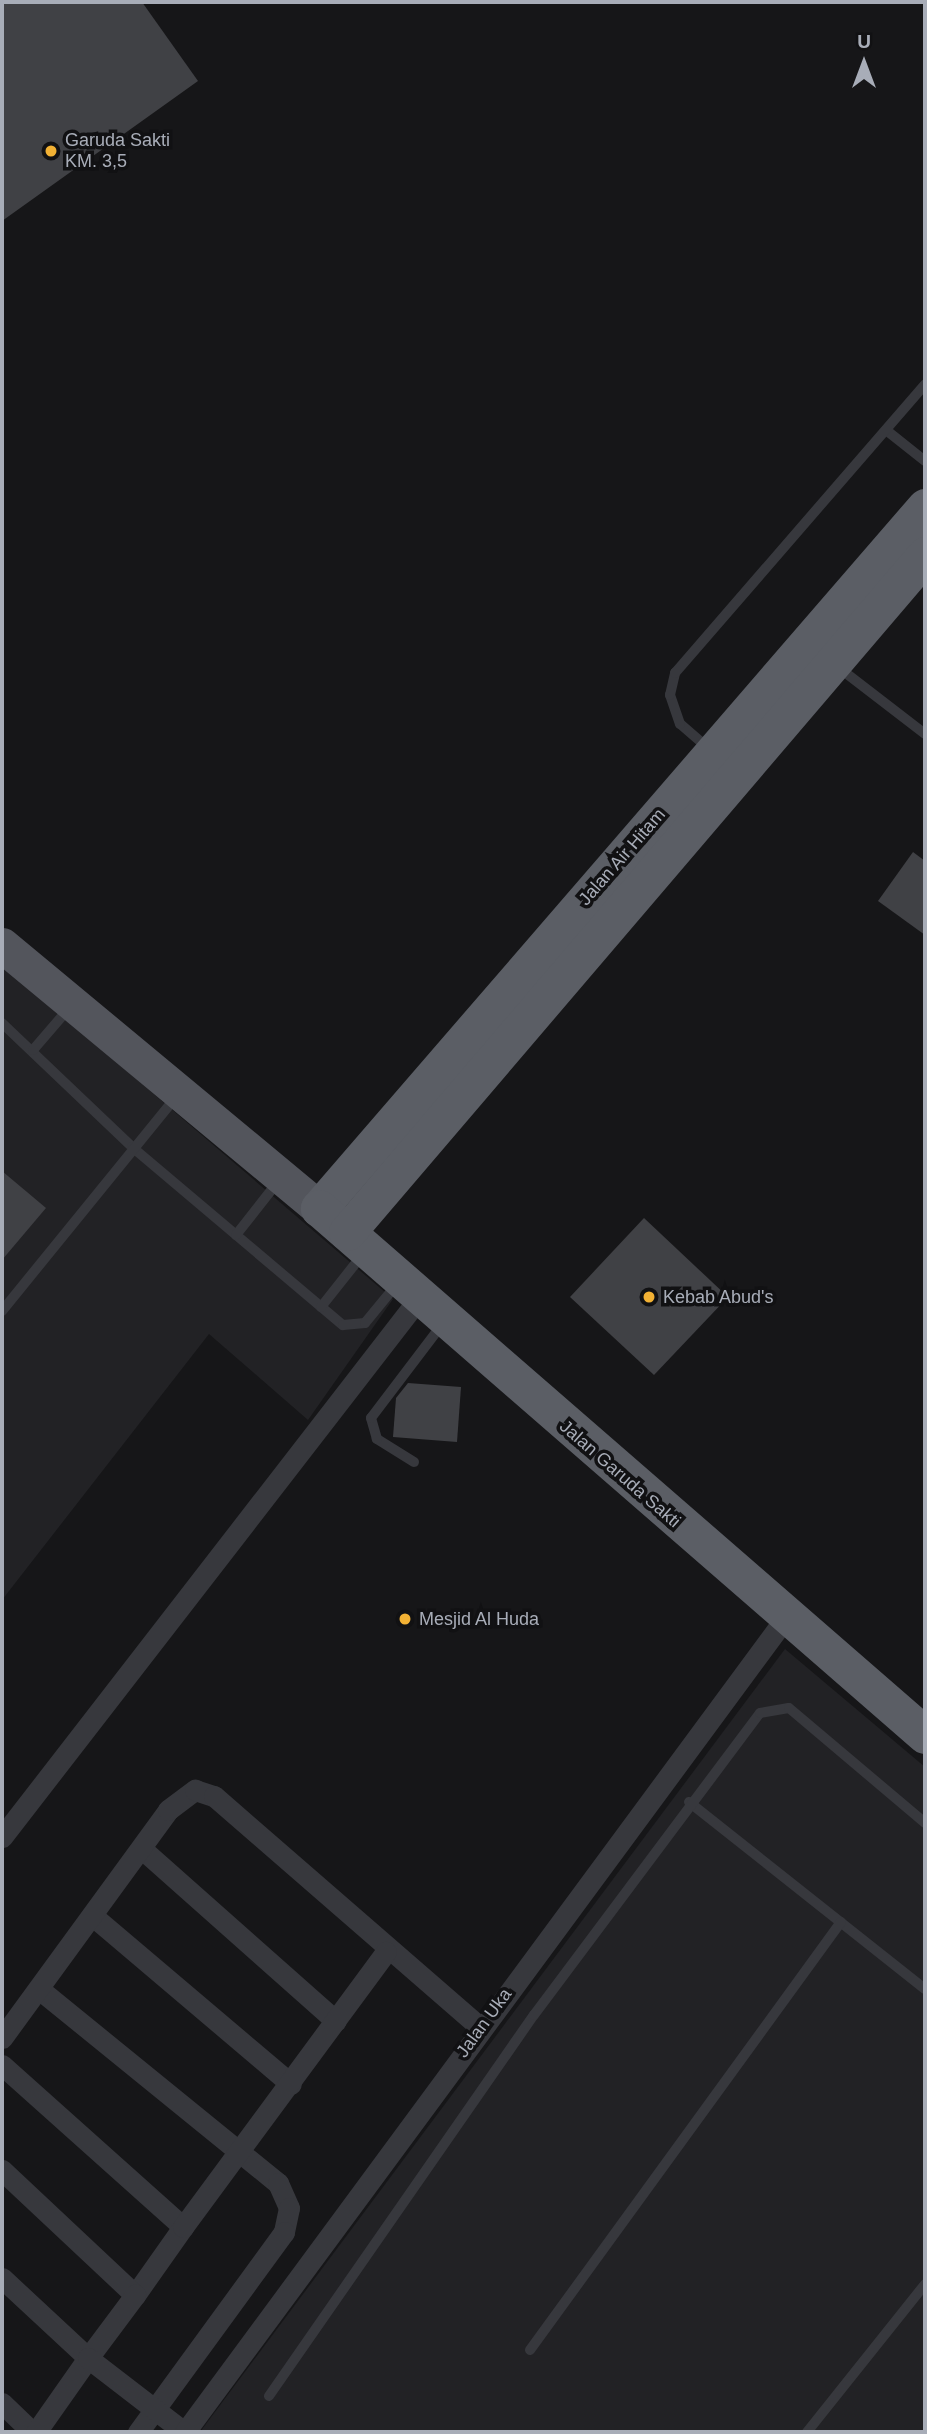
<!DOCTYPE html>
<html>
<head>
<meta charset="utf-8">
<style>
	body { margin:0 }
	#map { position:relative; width:927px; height:2434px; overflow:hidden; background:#161618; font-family:Arial,sans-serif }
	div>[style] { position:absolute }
	.built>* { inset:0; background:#222225 }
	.building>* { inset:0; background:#404145 }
	.service>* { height:10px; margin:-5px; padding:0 5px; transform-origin:5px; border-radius:5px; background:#37383d }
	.minor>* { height:21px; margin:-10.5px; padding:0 10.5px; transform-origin:10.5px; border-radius:10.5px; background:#37383d }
	.primary>* { height:35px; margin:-17.5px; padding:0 17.5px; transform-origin:17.5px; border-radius:17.5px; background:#53555c }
	.trunk>* { height:37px; margin:-18.5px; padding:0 18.5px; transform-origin:18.5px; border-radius:18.5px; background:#5b5e65 }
	.dots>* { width:19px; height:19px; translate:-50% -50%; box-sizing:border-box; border:4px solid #111113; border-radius:50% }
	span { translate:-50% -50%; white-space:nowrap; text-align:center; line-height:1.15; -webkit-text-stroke:7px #111113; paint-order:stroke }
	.poi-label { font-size:18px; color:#a8adb8 }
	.left { translate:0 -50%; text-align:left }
	.street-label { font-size:18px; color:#a8adb8 }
	.frame { position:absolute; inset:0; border:4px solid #a8adb8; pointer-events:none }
	.north { position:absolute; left:829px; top:28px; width:70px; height:70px; -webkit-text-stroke:5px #111113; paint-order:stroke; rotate:0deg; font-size:19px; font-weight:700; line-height:28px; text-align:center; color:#a8adb8 }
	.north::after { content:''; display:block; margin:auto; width:24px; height:32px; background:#a8adb8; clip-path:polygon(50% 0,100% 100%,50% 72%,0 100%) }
</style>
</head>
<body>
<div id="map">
	<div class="built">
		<div style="clip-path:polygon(2px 964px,393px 1299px,308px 1420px,209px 1334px,2px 1600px)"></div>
		<div style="clip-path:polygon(785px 1649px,925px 1767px,925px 2432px,200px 2432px)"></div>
	</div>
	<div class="building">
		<div style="clip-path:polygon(2px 2px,142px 2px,198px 81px,2px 221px)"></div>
		<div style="clip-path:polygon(913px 852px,925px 861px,925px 935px,878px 901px)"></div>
		<div style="clip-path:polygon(2px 1171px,46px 1208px,2px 1260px)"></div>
		<div style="clip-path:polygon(644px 1218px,728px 1297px,654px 1375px,570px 1297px)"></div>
		<div style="clip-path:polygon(408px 1383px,461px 1387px,457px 1442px,393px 1437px,396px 1398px)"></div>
	</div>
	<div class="service">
		<div style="left:886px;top:430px;width:50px;rotate:38.5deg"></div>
		<div style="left:838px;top:667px;width:110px;rotate:37.6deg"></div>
		<div style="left:708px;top:748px;width:37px;rotate:-139deg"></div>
		<div style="left:680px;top:724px;width:31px;rotate:-109deg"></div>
		<div style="left:670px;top:695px;width:23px;rotate:-77deg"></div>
		<div style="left:675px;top:673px;width:382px;rotate:-49.1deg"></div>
		<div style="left:2px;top:1023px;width:180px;rotate:43.6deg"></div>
		<div style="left:132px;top:1147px;width:276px;rotate:40.2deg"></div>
		<div style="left:343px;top:1325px;width:22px;rotate:-5deg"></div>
		<div style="left:365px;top:1323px;width:50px;rotate:-50.6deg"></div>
		<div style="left:33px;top:1050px;width:57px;rotate:-49.3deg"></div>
		<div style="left:236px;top:1235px;width:71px;rotate:-51.8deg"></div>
		<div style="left:321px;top:1307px;width:68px;rotate:-51.6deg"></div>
		<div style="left:2px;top:1311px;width:277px;rotate:-50.9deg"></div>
		<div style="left:414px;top:1462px;width:44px;rotate:-148.1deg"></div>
		<div style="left:377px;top:1439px;width:22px;rotate:-106deg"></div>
		<div style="left:371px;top:1418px;width:119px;rotate:-52.8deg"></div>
		<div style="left:689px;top:1802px;width:301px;rotate:38.4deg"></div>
		<div style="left:530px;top:2350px;width:529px;rotate:-54deg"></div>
		<div style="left:269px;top:2396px;width:464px;rotate:-55.2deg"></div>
		<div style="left:534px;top:2015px;width:377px;rotate:-53.2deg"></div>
		<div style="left:760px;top:1713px;width:29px;rotate:-10deg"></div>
		<div style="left:789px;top:1708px;width:178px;rotate:40.2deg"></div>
		<div style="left:807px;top:2432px;width:189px;rotate:-51.4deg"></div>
	</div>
	<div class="minor">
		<div style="left:2px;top:1837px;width:683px;rotate:-52.26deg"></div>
		<div style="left:142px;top:1849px;width:259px;rotate:41.6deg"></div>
		<div style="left:94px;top:1917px;width:258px;rotate:40.3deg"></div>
		<div style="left:39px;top:1989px;width:308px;rotate:39.1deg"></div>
		<div style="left:278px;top:2183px;width:27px;rotate:66deg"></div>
		<div style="left:289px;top:2208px;width:25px;rotate:102deg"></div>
		<div style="left:284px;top:2232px;width:248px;rotate:126.1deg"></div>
		<div style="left:2px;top:2038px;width:282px;rotate:-53.9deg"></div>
		<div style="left:168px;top:1810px;width:34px;rotate:-37deg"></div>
		<div style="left:195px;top:1790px;width:20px;rotate:18deg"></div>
		<div style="left:214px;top:1796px;width:354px;rotate:41deg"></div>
		<div style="left:2px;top:2065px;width:243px;rotate:41.8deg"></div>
		<div style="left:183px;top:2227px;width:83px;rotate:125.2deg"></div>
		<div style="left:135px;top:2295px;width:183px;rotate:-136.8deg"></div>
		<div style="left:183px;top:2227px;width:342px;rotate:-53.6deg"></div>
		<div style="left:2px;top:2278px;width:117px;rotate:42.9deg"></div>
		<div style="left:88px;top:2358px;width:79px;rotate:-53.3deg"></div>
		<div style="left:2px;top:2403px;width:42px;rotate:44deg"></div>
		<div style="left:36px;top:2432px;width:90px;rotate:-54.9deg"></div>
		<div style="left:88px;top:2358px;width:121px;rotate:37.6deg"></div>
		<div style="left:185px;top:2432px;width:1013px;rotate:-53.59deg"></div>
	</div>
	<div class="primary">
		<div style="left:2px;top:945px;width:412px;rotate:39.7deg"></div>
	</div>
	<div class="trunk">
		<div style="left:925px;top:507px;width:927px;rotate:130.84deg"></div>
		<div style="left:319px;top:1208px;width:803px;rotate:41.01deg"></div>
		<div style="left:347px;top:1232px;width:890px;rotate:-49.51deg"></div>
	</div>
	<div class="dots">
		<div style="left:51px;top:151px;background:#f2b134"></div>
		<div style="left:649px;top:1297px;background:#f2b134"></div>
		<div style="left:405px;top:1619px;background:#f2b134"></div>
	</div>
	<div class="poi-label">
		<span class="left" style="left:65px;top:151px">Garuda Sakti<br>KM. 3,5</span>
		<span class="left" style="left:663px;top:1297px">Kebab Abud's</span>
		<span class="left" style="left:419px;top:1619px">Mesjid Al Huda</span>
	</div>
	<div class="street-label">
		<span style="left:622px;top:857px;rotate:-49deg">Jalan Air Hitam</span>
		<span style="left:620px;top:1474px;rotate:41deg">Jalan Garuda Sakti</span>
		<span style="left:484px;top:2023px;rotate:-54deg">Jalan Uka</span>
	</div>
	<div class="frame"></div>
	<div class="north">U</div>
</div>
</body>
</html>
